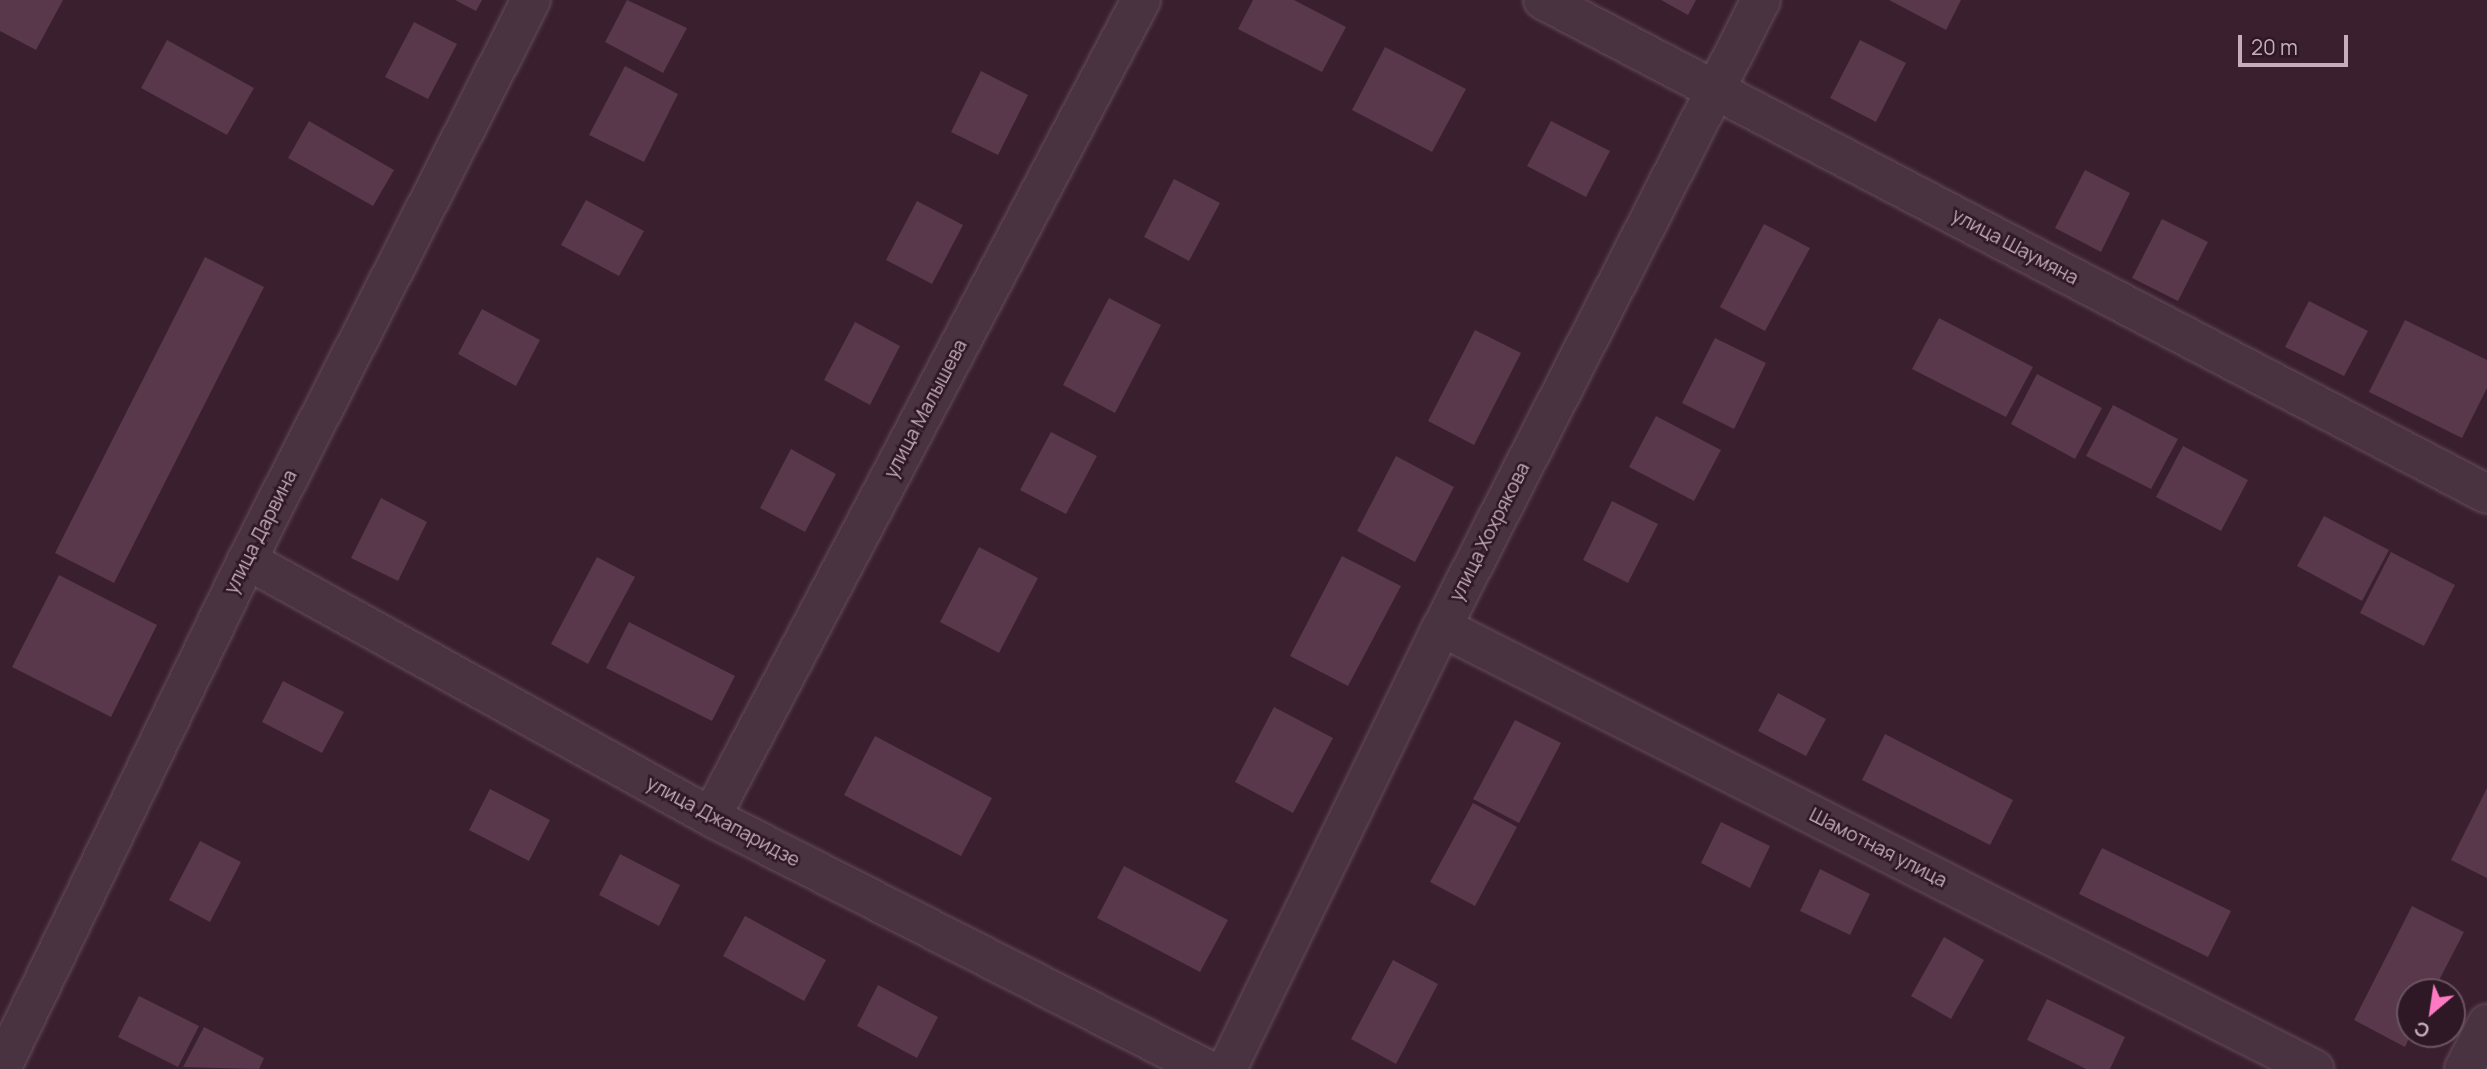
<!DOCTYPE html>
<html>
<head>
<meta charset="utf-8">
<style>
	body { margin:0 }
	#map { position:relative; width:2487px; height:1069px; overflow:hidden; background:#3a1f2f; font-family:Manrope,sans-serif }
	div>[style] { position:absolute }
	.building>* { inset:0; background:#58384a }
	.roads { filter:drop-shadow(0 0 2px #654d5b) drop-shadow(0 0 2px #654d5b) }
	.street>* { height:38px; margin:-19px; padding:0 19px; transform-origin:19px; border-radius:19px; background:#4a3340 }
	span { translate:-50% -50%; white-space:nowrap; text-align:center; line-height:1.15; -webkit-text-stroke:5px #2e1825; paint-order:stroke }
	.street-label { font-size:19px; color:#c7adbb }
	.north { position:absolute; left:2396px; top:978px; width:70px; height:70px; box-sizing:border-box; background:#2e1825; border:2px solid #6b5461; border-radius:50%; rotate:209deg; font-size:19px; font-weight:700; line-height:28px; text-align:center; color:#c7adbb }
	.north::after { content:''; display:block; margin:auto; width:24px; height:32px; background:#ff7ac2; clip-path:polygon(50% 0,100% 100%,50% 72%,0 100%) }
	.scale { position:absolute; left:2238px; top:35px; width:110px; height:32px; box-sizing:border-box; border:4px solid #c7adbb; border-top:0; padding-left:9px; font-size:21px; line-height:24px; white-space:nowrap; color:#c7adbb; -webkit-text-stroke:5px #2e1825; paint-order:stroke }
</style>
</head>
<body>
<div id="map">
	<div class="building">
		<div style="clip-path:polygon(0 0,63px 0,36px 50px,0 31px)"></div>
		<div style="clip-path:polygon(455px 0,482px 0,476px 11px)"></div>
		<div style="clip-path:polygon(627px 0,687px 28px,663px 73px,605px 42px)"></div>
		<div style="clip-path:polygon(1253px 0,1294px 0,1346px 27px,1322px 72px,1238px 29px)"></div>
		<div style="clip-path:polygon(1661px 0,1696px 0,1688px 15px)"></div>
		<div style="clip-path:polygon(1889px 0,1961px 0,1946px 30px)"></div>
		<div style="clip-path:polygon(414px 22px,457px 44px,428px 99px,385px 77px)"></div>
		<div style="clip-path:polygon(167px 40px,254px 88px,227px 135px,141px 88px)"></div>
		<div style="clip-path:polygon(1860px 40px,1906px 63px,1876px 122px,1830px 98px)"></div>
		<div style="clip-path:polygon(1385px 47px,1466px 89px,1432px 152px,1352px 110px)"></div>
		<div style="clip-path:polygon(625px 66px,678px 94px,644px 162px,589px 135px)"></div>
		<div style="clip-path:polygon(981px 71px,1028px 95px,998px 155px,951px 132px)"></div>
		<div style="clip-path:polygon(309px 121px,394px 170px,373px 206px,288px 158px)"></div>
		<div style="clip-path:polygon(1551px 121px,1610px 151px,1586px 197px,1527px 166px)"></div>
		<div style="clip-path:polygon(2085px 170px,2130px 193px,2101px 252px,2055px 228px)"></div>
		<div style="clip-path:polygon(1174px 179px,1220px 203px,1189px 261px,1144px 237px)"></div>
		<div style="clip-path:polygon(586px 200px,644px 231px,619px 276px,561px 245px)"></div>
		<div style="clip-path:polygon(917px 201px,963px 225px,932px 284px,886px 260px)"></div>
		<div style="clip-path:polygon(2162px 219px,2208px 242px,2178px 301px,2132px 278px)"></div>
		<div style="clip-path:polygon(1764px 224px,1810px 248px,1765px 331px,1720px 307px)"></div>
		<div style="clip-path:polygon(205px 257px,264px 287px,114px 583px,55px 553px)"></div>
		<div style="clip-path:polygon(1109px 298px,1161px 325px,1115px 413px,1063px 385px)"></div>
		<div style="clip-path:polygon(2309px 301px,2368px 331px,2344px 376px,2285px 347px)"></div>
		<div style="clip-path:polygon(482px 309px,540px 340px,516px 386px,458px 354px)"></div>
		<div style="clip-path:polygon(1939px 318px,2033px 367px,2006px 417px,1912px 369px)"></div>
		<div style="clip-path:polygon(2405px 320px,2487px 360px,2487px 388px,2462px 438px,2369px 392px)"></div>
		<div style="clip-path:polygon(855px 322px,900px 346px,870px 405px,824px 380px)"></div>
		<div style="clip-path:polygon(1475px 330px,1521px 353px,1474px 445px,1428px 421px)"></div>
		<div style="clip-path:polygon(1715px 338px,1766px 363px,1734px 429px,1682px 403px)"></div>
		<div style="clip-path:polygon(2037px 374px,2102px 408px,2075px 459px,2011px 424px)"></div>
		<div style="clip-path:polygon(2113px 405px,2178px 439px,2151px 489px,2086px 456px)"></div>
		<div style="clip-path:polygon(1656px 416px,1721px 450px,1694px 501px,1629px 467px)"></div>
		<div style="clip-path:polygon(1051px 432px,1097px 456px,1066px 514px,1020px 490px)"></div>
		<div style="clip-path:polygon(2183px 446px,2248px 480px,2221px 531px,2156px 497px)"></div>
		<div style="clip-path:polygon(791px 449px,836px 474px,805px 532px,760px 508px)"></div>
		<div style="clip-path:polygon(1396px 456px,1454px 487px,1415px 562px,1357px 531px)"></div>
		<div style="clip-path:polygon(381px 498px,427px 522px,398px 581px,351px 558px)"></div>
		<div style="clip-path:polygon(1612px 501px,1658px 524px,1628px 583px,1583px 560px)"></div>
		<div style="clip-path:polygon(2324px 516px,2389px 550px,2362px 601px,2297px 566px)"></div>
		<div style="clip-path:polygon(979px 547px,1038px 578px,999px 653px,940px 622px)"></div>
		<div style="clip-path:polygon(2391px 552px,2455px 585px,2424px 646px,2360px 613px)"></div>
		<div style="clip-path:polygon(1342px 556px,1401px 586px,1348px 686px,1290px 656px)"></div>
		<div style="clip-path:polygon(597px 557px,635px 577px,588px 664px,551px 644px)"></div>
		<div style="clip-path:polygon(59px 575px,157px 625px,111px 717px,12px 667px)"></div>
		<div style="clip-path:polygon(629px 622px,735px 676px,712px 721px,606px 668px)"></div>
		<div style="clip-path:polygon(283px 681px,344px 712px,322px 753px,262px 722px)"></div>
		<div style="clip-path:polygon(1778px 693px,1826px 719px,1806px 756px,1758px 731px)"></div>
		<div style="clip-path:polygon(1274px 707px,1333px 738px,1293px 813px,1235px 782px)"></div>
		<div style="clip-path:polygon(1515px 720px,1561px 743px,1519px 823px,1473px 799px)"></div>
		<div style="clip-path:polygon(1885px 734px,2013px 800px,1990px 845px,1862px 780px)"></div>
		<div style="clip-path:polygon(875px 736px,992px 798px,961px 856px,844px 795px)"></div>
		<div style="clip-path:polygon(2487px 788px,2487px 878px,2451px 860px)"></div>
		<div style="clip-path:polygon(490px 789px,550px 820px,529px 861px,469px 830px)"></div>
		<div style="clip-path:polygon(1473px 803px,1517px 827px,1475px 906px,1430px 882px)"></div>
		<div style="clip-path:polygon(1721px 822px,1770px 846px,1750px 888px,1701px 863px)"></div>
		<div style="clip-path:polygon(200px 841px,241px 862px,210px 922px,169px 900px)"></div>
		<div style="clip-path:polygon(2102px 848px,2231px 911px,2208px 957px,2079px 894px)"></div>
		<div style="clip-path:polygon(620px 854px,680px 885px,659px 926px,599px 895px)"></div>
		<div style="clip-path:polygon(1124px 866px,1228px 920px,1200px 972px,1097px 918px)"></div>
		<div style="clip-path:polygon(1820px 869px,1870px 894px,1850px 935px,1800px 911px)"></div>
		<div style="clip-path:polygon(2412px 906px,2464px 932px,2433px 992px,2410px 992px,2411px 1034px,2405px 1047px,2354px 1020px)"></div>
		<div style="clip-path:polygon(745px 916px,826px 960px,804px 1001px,723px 956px)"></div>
		<div style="clip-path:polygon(1944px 937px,1984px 960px,1951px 1019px,1911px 996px)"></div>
		<div style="clip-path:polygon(1393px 960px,1438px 984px,1396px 1064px,1351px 1039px)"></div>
		<div style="clip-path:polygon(878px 985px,938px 1017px,917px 1058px,857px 1026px)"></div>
		<div style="clip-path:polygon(139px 996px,199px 1026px,178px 1067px,118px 1037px)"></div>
		<div style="clip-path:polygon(2047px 999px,2125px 1037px,2110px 1069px,2086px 1069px,2027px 1040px)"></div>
		<div style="clip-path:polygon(204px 1027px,264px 1058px,259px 1069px,183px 1067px)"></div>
	</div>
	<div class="roads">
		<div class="street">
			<div style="left:1543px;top:0;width:1065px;rotate:27.62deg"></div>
			<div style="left:247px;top:560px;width:530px;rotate:28.98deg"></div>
			<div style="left:711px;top:817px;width:555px;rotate:26.98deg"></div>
			<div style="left:1442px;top:627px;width:978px;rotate:26.88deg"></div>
			<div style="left:711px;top:817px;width:923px;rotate:-62.24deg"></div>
			<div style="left:1px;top:1069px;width:565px;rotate:-64.21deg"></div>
			<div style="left:247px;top:560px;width:628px;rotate:-63.11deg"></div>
			<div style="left:1227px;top:1069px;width:492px;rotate:-64.1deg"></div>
			<div style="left:1442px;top:627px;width:703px;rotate:-63.03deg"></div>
			<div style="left:2464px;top:1069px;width:51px;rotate:-62.9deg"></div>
		</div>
	</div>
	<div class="street-label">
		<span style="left:2015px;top:247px;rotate:28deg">улица Шаумяна</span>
		<span style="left:926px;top:409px;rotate:-62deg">улица Малышева</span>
		<span style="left:261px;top:532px;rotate:-63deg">улица Дарвина</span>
		<span style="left:1490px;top:532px;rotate:-63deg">улица Хохрякова</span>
		<span style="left:723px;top:822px;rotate:28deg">улица Джапаридзе</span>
		<span style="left:1878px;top:848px;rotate:27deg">Шамотная улица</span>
	</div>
	<div class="north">С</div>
	<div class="scale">20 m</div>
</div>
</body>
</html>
